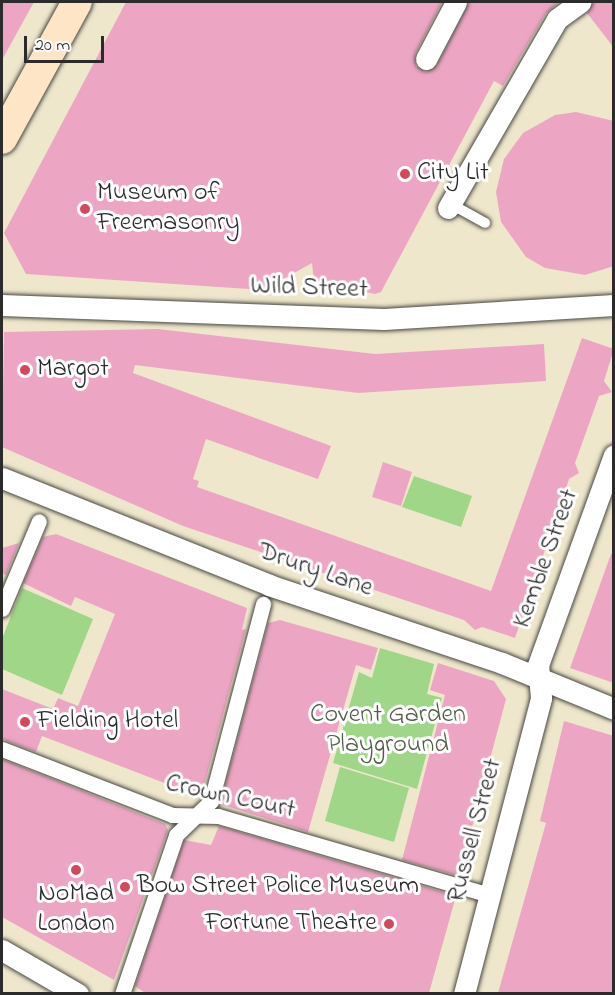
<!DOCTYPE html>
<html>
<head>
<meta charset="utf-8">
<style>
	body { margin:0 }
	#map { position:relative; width:615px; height:995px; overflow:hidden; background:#efe7cc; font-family:"Indie Flower",sans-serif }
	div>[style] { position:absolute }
	.green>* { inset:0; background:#9fd688 }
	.building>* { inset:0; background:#eca6c4 }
	.roads { filter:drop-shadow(0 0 2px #484743) drop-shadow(0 0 2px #484743) }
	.service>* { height:10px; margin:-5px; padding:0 5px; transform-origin:5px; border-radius:5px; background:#fff }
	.pedestrian>* { height:15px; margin:-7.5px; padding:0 7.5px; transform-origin:7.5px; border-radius:7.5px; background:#fff }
	.minor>* { height:21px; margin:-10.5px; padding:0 10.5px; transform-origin:10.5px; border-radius:10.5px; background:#fff }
	.secondary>* { height:30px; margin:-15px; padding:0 15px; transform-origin:15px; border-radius:15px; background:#fee5c5 }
	.dots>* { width:16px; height:16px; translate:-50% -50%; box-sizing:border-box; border:3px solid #fff; border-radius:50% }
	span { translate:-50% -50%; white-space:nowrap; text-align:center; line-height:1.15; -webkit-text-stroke:6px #fff; paint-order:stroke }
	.poi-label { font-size:26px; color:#2b2b2b }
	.left { translate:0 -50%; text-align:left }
	.right { translate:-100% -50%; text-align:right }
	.street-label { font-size:26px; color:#2b2b2b }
	.park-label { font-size:26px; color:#4e5e47 }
	.frame { position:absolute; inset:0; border:3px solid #2b2b2b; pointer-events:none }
	.scale { position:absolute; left:24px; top:36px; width:80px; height:27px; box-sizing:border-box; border:3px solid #2b2b2b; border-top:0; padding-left:8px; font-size:18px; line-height:21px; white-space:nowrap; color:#2b2b2b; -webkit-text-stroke:4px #fff; paint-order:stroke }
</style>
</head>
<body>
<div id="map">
	<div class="green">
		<div style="clip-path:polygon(414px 476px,472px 496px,461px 527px,402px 507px)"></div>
		<div style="clip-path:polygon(22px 588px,93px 619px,62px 695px,2px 669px,2px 639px)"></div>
		<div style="clip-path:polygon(380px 648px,434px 664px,427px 694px,442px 698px,417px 789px,333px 763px,359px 672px,372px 678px)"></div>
		<div style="clip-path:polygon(340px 767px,409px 788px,394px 842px,325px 821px)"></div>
	</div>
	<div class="building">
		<div style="clip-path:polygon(2px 2px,34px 2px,2px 60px)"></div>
		<div style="clip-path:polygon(126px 2px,442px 2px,415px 54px,416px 66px,426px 72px,437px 65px,469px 2px,559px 2px,546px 13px,503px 86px,494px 81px,381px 292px,375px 294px,314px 281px,312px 263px,264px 290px,26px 274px,4px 233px)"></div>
		<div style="clip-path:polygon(593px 2px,614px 2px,614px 48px,587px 13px)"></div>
		<div style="clip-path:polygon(576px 112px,614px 121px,614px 266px,585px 275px,545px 268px,526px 257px,501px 222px,496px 192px,504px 159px,523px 133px,555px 115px)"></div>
		<div style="clip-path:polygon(158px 329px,375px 354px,544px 344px,546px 381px,358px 393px,135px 365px,133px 373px,331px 446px,318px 479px,206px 439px,193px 479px,199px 481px,197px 487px,491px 591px,582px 338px,614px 349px,604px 381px,612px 392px,599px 396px,575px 463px,579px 473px,569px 479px,515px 638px,482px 627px,475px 630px,464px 620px,183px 526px,2px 447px,4px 332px)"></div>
		<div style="clip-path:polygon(383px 462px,412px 472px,401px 506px,372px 497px)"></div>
		<div style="clip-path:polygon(56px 534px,247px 608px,242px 630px,246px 629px,201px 797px,42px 736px,36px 752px,2px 739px,2px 689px,53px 709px,58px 698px,78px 706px,115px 614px,75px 597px,71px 606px,23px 583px,43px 537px)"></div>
		<div style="clip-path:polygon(19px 543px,6px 575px,2px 573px,2px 548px)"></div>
		<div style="clip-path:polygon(611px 554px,614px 554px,614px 683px,570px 668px)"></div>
		<div style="clip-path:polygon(280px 620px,378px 648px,371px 670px,356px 665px,308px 832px,220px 804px,268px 623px)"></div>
		<div style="clip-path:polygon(438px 663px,494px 681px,506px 699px,459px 876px,402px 860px,445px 695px,430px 690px)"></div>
		<div style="clip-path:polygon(564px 721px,614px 736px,614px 993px,498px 993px,546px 823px,540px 821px)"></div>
		<div style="clip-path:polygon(2px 759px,165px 824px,168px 830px,114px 980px,2px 917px)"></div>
		<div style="clip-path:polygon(219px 826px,456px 896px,429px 993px,145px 993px,135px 986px,184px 840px,211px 845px)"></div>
	</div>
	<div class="roads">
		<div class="service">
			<div style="left:451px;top:204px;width:39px;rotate:29deg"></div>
		</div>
		<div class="pedestrian">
			<div style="left:2px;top:609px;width:95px;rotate:-67.2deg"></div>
			<div style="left:2px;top:749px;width:182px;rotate:21.2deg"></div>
			<div style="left:172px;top:815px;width:46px;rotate:1.2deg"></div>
			<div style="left:218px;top:816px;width:279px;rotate:16.2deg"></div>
			<div style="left:122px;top:994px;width:168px;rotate:-71.2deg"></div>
			<div style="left:176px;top:835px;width:49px;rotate:-44.2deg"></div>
			<div style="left:211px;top:801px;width:204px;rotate:-75.2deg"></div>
		</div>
		<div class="minor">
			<div style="left:426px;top:59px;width:64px;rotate:-62.2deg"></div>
			<div style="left:448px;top:208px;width:218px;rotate:-60deg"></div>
			<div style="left:557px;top:19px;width:29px;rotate:-36deg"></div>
			<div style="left:2px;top:305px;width:382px;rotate:2.1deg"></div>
			<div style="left:384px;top:319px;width:230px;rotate:-3.5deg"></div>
			<div style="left:2px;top:478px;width:288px;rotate:21.8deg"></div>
			<div style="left:269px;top:585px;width:246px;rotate:18.5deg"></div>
			<div style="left:502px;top:663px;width:121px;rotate:22.3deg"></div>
			<div style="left:2px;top:950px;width:88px;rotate:30.1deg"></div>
			<div style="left:464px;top:994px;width:306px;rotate:-75.4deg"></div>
			<div style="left:541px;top:698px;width:33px;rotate:-95deg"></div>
			<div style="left:538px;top:665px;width:223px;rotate:-70.1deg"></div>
		</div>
		<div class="secondary">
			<div style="left:2px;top:139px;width:156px;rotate:-61.3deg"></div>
		</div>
	</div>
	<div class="dots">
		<div style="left:405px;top:174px;background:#d1495b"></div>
		<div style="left:85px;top:209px;background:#d1495b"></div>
		<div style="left:25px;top:370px;background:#d1495b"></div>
		<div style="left:25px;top:722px;background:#d1495b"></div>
		<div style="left:76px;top:870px;background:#d1495b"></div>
		<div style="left:125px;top:887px;background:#d1495b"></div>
		<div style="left:389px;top:924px;background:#d1495b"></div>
	</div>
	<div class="poi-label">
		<span class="left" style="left:417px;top:174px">City Lit</span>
		<span class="left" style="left:97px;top:209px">Museum of<br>Freemasonry</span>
		<span class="left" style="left:37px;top:370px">Margot</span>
		<span class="left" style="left:37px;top:722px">Fielding Hotel</span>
		<span class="left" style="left:137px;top:887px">Bow Street Police Museum</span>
		<span style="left:76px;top:910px">NoMad<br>London</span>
		<span class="right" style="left:377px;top:924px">Fortune Theatre</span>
	</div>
	<div class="street-label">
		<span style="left:309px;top:289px;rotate:2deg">Wild Street</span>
		<span style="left:547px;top:559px;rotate:-70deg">Kemble Street</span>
		<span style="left:315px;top:571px;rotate:19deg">Drury Lane</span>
		<span style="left:230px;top:798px;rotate:12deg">Crown Court</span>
		<span style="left:476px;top:831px;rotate:-75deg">Russell Street</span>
	</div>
	<div class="park-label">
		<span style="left:388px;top:731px">Covent Garden<br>Playground</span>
	</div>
	<div class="frame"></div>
	<div class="scale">20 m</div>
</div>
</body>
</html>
